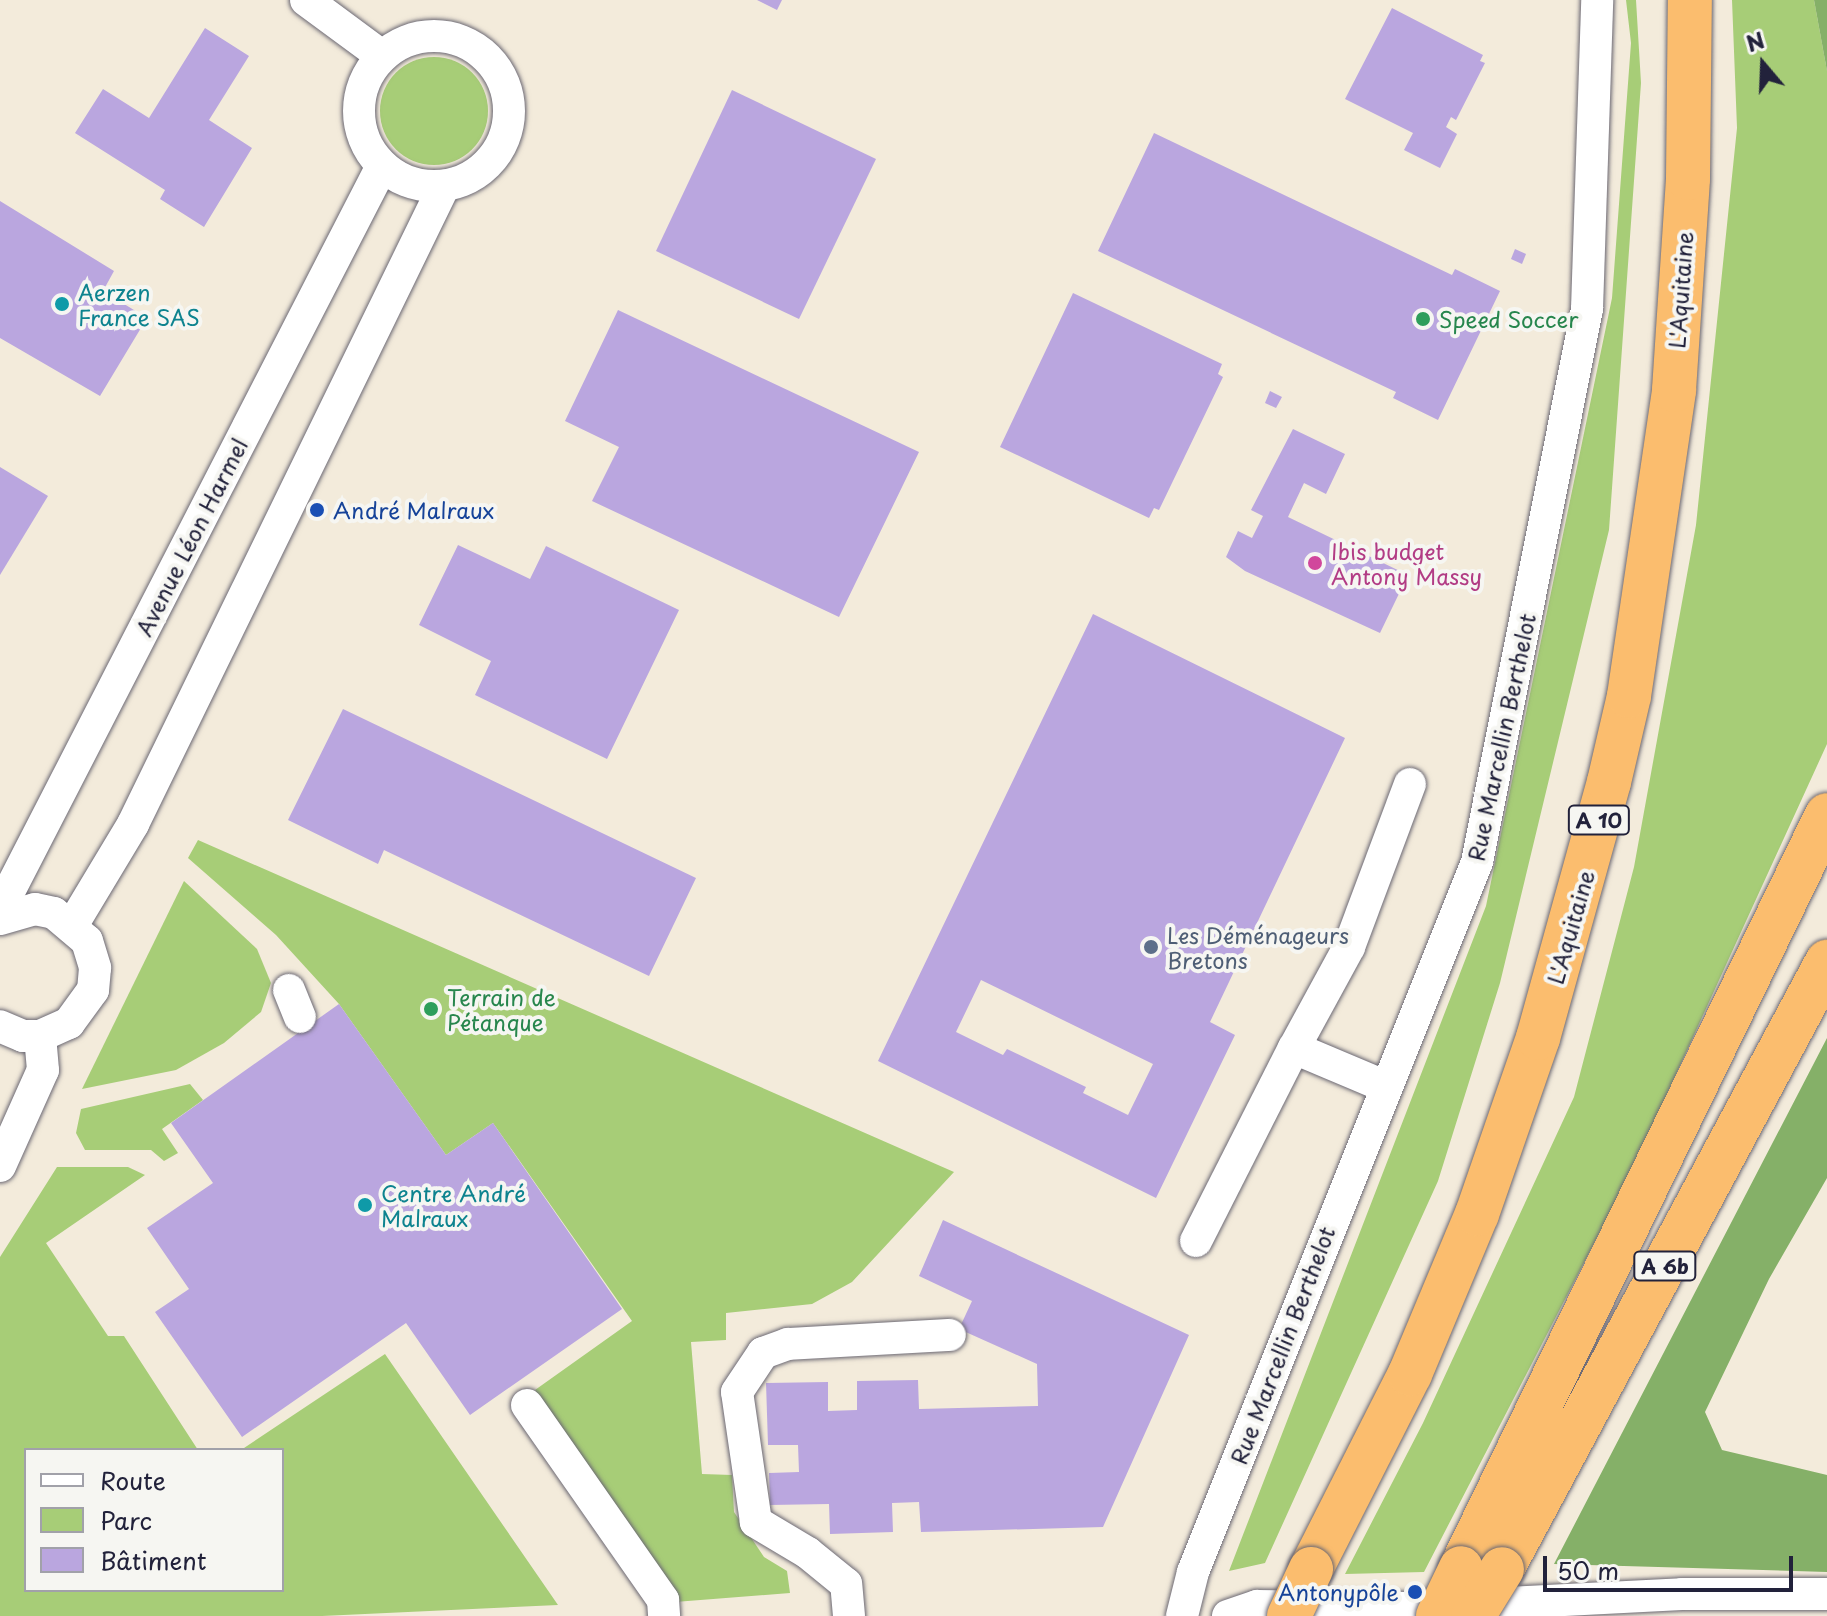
<!DOCTYPE html>
<html>
<head>
<meta charset="utf-8">
<style>
	body { margin:0 }
	#map { position:relative; width:1827px; height:1616px; overflow:hidden; background:#f3ebdb; font-family:"Playpen Sans",sans-serif }
	div>[style] { position:absolute }
	.green>* { inset:0; background:#a7cd77 }
	.round { border-radius:50% }
	.forest>* { inset:0; background:#85b068 }
	.building>* { inset:0; background:#baa6df }
	.roads { filter:drop-shadow(0 0 2px #6b6873) drop-shadow(0 0 2px #6b6873) }
	.minor>* { height:32px; margin:-16px; padding:0 16px; transform-origin:16px; border-radius:16px; background:#fff }
	.minor>.ring { margin:-16px; padding:0; box-sizing:content-box; background:none; border:32px solid #fff; border-radius:50% }
	.highway>* { height:44px; margin:-22px; padding:0 22px; transform-origin:22px; border-radius:22px; background:#fbbd6e }
	.bridges { filter:drop-shadow(0 0 2px #6b6873) drop-shadow(0 0 2px #6b6873) }
	.highway-bridge>* { height:44px; margin:-22px; padding:0 22px; transform-origin:22px; border-radius:22px; background:#fbbd6e }
	.dots>* { width:22px; height:22px; translate:-50% -50%; box-sizing:border-box; border:4px solid #f6f6f2; border-radius:50% }
	span { translate:-50% -50%; white-space:nowrap; text-align:center; line-height:1.15; -webkit-text-stroke:8px #f6f6f2; paint-order:stroke }
	.shield-label span { padding:2px 6px; background:#f6f6f2; border:2px solid; border-radius:6px; -webkit-text-stroke-width:0 }
	.shield-label { font-size:20px; color:#22223b; font-weight:700 }
	.street-label { font-size:22px; color:#22223b }
	.culture-label { font-size:22px; color:#0d838f }
	.left { translate:0 -50%; text-align:left }
	.leisure-label { font-size:22px; color:#27864d }
	.transit-label { font-size:22px; color:#164399 }
	.right { translate:-100% -50%; text-align:right }
	.hotel-label { font-size:22px; color:#b23c85 }
	.service-label { font-size:22px; color:#4e5e75 }
	.legend { position:absolute; left:24px; top:1448px; width:260px; height:144px; box-sizing:border-box; background:#f6f6f2; border:2px solid #a1a1a9; margin:0; padding:10px 14px; list-style:none; font-size:24px; color:#22223b }
	.legend li { display:flex; align-items:center; gap:16px; height:40px }
	.legend b { width:40px; border:2px solid #a1a1a9 }
	.north { position:absolute; left:1723px; top:24px; width:80px; height:80px; -webkit-text-stroke:6px #f6f6f2; paint-order:stroke; rotate:341deg; font-size:22px; font-weight:700; line-height:32px; text-align:center; color:#22223b }
	.north::after { content:''; display:block; margin:auto; width:28px; height:36px; background:#22223b; clip-path:polygon(50% 0,100% 100%,50% 72%,0 100%) }
	.scale { position:absolute; left:1543px; top:1556px; width:250px; height:36px; box-sizing:border-box; border:4px solid #22223b; border-top:0; padding-left:10px; font-size:24px; line-height:28px; white-space:nowrap; color:#22223b; -webkit-text-stroke:6px #f6f6f2; paint-order:stroke }
</style>
</head>
<body>
<div id="map">
	<div class="green">
		<div style="clip-path:polygon(1626px 0,1636px 0,1641px 83px,1609px 530px,1500px 983px,1438px 1181px,1265px 1563px,1229px 1571px,1486px 906px,1612px 298px,1631px 43px)"></div>
		<div style="clip-path:polygon(1732px 0,1814px 0,1827px 71px,1827px 744px,1635px 1164px,1424px 1572px,1345px 1574px,1423px 1423px,1574px 1097px,1634px 867px,1696px 525px,1737px 128px)"></div>
		<div class="round" style="left:380px;top:57px;width:108px;height:108px"></div>
		<div style="clip-path:polygon(198px 840px,954px 1172px,852px 1282px,812px 1304px,726px 1313px,726px 1340px,691px 1342px,702px 1474px,732px 1475px,734px 1512px,764px 1557px,787px 1571px,790px 1593px,675px 1602px,535px 1390px,632px 1321px,493px 1123px,446px 1155px,339px 1004px,276px 935px,188px 858px)"></div>
		<div style="clip-path:polygon(184px 881px,257px 949px,271px 983px,261px 1012px,224px 1043px,176px 1070px,82px 1089px)"></div>
		<div style="clip-path:polygon(190px 1084px,203px 1100px,162px 1129px,178px 1153px,164px 1161px,151px 1150px,85px 1150px,76px 1133px,81px 1109px)"></div>
		<div style="clip-path:polygon(57px 1167px,128px 1167px,145px 1175px,46px 1243px,108px 1336px,124px 1336px,198px 1450px,26px 1450px,26px 1590px,282px 1590px,282px 1450px,241px 1450px,385px 1354px,558px 1605px,322px 1616px,0 1616px,0 1257px)"></div>
	</div>
	<div class="forest">
		<div style="clip-path:polygon(1814px 0,1827px 0,1827px 71px)"></div>
		<div style="clip-path:polygon(1827px 1038px,1827px 1178px,1769px 1279px,1705px 1412px,1722px 1450px,1827px 1475px,1827px 1572px,1554px 1564px)"></div>
	</div>
	<div class="building">
		<div style="clip-path:polygon(757px 0,782px 0,777px 10px)"></div>
		<div style="clip-path:polygon(1392px 8px,1483px 55px,1480px 61px,1485px 63px,1456px 120px,1451px 117px,1446px 127px,1457px 134px,1440px 168px,1404px 150px,1413px 133px,1345px 99px)"></div>
		<div style="clip-path:polygon(205px 28px,249px 56px,209px 120px,252px 148px,204px 227px,160px 199px,165px 190px,75px 133px,103px 89px,149px 118px)"></div>
		<div style="clip-path:polygon(732px 90px,876px 159px,799px 319px,656px 251px)"></div>
		<div style="clip-path:polygon(1154px 133px,1452px 275px,1455px 269px,1500px 291px,1438px 420px,1393px 398px,1396px 392px,1098px 251px)"></div>
		<div style="clip-path:polygon(0 201px,114px 271px,103px 291px,147px 318px,100px 396px,0 338px)"></div>
		<div style="clip-path:polygon(1515px 249px,1526px 254px,1522px 264px,1511px 259px)"></div>
		<div style="clip-path:polygon(1073px 293px,1222px 364px,1218px 374px,1223px 377px,1159px 510px,1154px 508px,1149px 518px,1000px 447px)"></div>
		<div style="clip-path:polygon(618px 310px,919px 452px,839px 617px,592px 501px,619px 447px,565px 421px)"></div>
		<div style="clip-path:polygon(1270px 391px,1282px 397px,1276px 408px,1265px 403px)"></div>
		<div style="clip-path:polygon(1293px 429px,1345px 454px,1326px 494px,1304px 483px,1288px 517px,1408px 575px,1380px 633px,1245px 571px,1226px 557px,1238px 531px,1252px 538px,1263px 516px,1251px 510px)"></div>
		<div style="clip-path:polygon(0 467px,48px 496px,0 575px)"></div>
		<div style="clip-path:polygon(458px 545px,530px 579px,546px 546px,679px 610px,607px 759px,475px 695px,491px 661px,419px 625px)"></div>
		<div style="clip-path:polygon(evenodd,1093px 614px,1345px 738px,1210px 1022px,1235px 1035px,1156px 1198px,878px 1061px,1093px 614px,981px 980px,1153px 1064px,1128px 1115px,1083px 1093px,1086px 1087px,1007px 1049px,1003px 1055px,956px 1032px,981px 980px)"></div>
		<div style="clip-path:polygon(343px 709px,696px 878px,649px 976px,384px 850px,378px 864px,288px 820px)"></div>
		<div style="clip-path:polygon(339px 1004px,446px 1155px,493px 1123px,622px 1309px,470px 1415px,406px 1323px,242px 1437px,155px 1312px,189px 1289px,147px 1228px,213px 1183px,171px 1123px)"></div>
		<div style="clip-path:polygon(943px 1220px,1189px 1335px,1103px 1527px,921px 1532px,919px 1502px,892px 1503px,893px 1532px,830px 1534px,829px 1504px,770px 1505px,769px 1473px,799px 1472px,798px 1445px,768px 1445px,766px 1383px,828px 1382px,828px 1411px,857px 1410px,857px 1381px,918px 1380px,919px 1409px,1038px 1406px,1037px 1364px,959px 1329px,972px 1301px,919px 1276px)"></div>
	</div>
	<div class="roads">
		<div class="minor">
			<div style="left:306px;top:0;width:94px;rotate:36.4deg"></div>
			<div class="ring" style="left:359px;top:36px;width:118px;height:118px"></div>
			<div style="left:0;top:909px;width:835px;rotate:-62.79deg"></div>
			<div style="left:0;top:919px;width:36px;rotate:-16deg"></div>
			<div style="left:35px;top:909px;width:19px;rotate:12deg"></div>
			<div style="left:54px;top:913px;width:43px;rotate:40.3deg"></div>
			<div style="left:87px;top:941px;width:28px;rotate:73deg"></div>
			<div style="left:95px;top:968px;width:22px;rotate:95deg"></div>
			<div style="left:93px;top:990px;width:41px;rotate:126deg"></div>
			<div style="left:69px;top:1023px;width:32px;rotate:156deg"></div>
			<div style="left:40px;top:1036px;width:17px;rotate:180deg"></div>
			<div style="left:23px;top:1036px;width:25px;rotate:-157deg"></div>
			<div style="left:73px;top:924px;width:117px;rotate:-59deg"></div>
			<div style="left:133px;top:824px;width:710px;rotate:-64.01deg"></div>
			<div style="left:289px;top:990px;width:29px;rotate:68deg"></div>
			<div style="left:1294px;top:1048px;width:115px;rotate:-61.4deg"></div>
			<div style="left:1349px;top:947px;width:174px;rotate:-69.5deg"></div>
			<div style="left:0;top:1166px;width:105px;rotate:-65.9deg"></div>
			<div style="left:43px;top:1070px;width:34px;rotate:-95deg"></div>
			<div style="left:1196px;top:1241px;width:216px;rotate:-63.1deg"></div>
			<div style="left:1294px;top:1048px;width:98px;rotate:22.9deg"></div>
			<div style="left:527px;top:1405px;width:238px;rotate:55.1deg"></div>
			<div style="left:663px;top:1600px;width:16px;rotate:86deg"></div>
			<div style="left:849px;top:1616px;width:32px;rotate:-95deg"></div>
			<div style="left:846px;top:1584px;width:49px;rotate:-140.8deg"></div>
			<div style="left:808px;top:1553px;width:61px;rotate:-149.2deg"></div>
			<div style="left:756px;top:1522px;width:131px;rotate:-98.3deg"></div>
			<div style="left:737px;top:1392px;width:47px;rotate:-56.3deg"></div>
			<div style="left:763px;top:1353px;width:27px;rotate:-20deg"></div>
			<div style="left:788px;top:1344px;width:162px;rotate:-3.2deg"></div>
			<div style="left:1182px;top:1616px;width:45px;rotate:-76deg"></div>
			<div style="left:1193px;top:1572px;width:765px;rotate:-68.2deg"></div>
			<div style="left:1477px;top:862px;width:564px;rotate:-78.75deg"></div>
			<div style="left:1587px;top:309px;width:309px;rotate:-88.1deg"></div>
			<div style="left:1228px;top:1616px;width:31px;rotate:-19deg"></div>
			<div style="left:1257px;top:1606px;width:151px;rotate:0.8deg"></div>
			<div style="left:1408px;top:1608px;width:274px;rotate:-2.9deg"></div>
			<div style="left:1682px;top:1594px;width:145px"></div>
		</div>
		<div class="highway">
			<div style="left:1461px;top:1568px;width:837px;rotate:-64.08deg"></div>
			<div style="left:1311px;top:1569px;width:219px;rotate:-63.1deg"></div>
			<div style="left:1410px;top:1374px;width:173px;rotate:-67.3deg"></div>
			<div style="left:1477px;top:1214px;width:186px;rotate:-70.9deg"></div>
			<div style="left:1538px;top:1038px;width:266px;rotate:-74.5deg"></div>
			<div style="left:1609px;top:782px;width:88px;rotate:-76.9deg"></div>
			<div style="left:1629px;top:696px;width:309px;rotate:-81.6deg"></div>
			<div style="left:1674px;top:390px;width:212px;rotate:-86.2deg"></div>
			<div style="left:1688px;top:178px;width:178px;rotate:-89.4deg"></div>
			<div style="left:1502px;top:1569px;width:689px;rotate:-61.83deg"></div>
		</div>
	</div>
	<div class="bridges">
		<div class="highway-bridge">
			<div style="left:1289px;top:1616px;width:52px;rotate:-64.9deg"></div>
			<div style="left:1438px;top:1616px;width:53px;rotate:-64.4deg"></div>
			<div style="left:1473px;top:1616px;width:55px;rotate:-58.3deg"></div>
		</div>
	</div>
	<div class="dots">
		<div style="left:62px;top:304px;background:#0f9aa8"></div>
		<div style="left:1423px;top:319px;background:#2e9e5b"></div>
		<div style="left:317px;top:510px;background:#1a4fb4"></div>
		<div style="left:1315px;top:563px;background:#d1479c"></div>
		<div style="left:1151px;top:947px;background:#5c6f8a"></div>
		<div style="left:431px;top:1009px;background:#2e9e5b"></div>
		<div style="left:365px;top:1205px;background:#0f9aa8"></div>
		<div style="left:1415px;top:1592px;background:#1a4fb4"></div>
	</div>
	<div class="shield-label">
		<span style="left:1599px;top:820px">A 10</span>
		<span style="left:1665px;top:1266px">A 6b</span>
	</div>
	<div class="street-label">
		<span style="left:1680px;top:290px;rotate:-86deg">L'Aquitaine</span>
		<span style="left:191px;top:537px;rotate:-63deg">Avenue Léon Harmel</span>
		<span style="left:1501px;top:737px;rotate:-78deg">Rue Marcellin Berthelot</span>
		<span style="left:1570px;top:927px;rotate:-74deg">L'Aquitaine</span>
		<span style="left:1282px;top:1345px;rotate:-69deg">Rue Marcellin Berthelot</span>
	</div>
	<div class="culture-label">
		<span class="left" style="left:78px;top:304px">Aerzen<br>France SAS</span>
		<span class="left" style="left:381px;top:1205px">Centre André<br>Malraux</span>
	</div>
	<div class="leisure-label">
		<span class="left" style="left:1439px;top:319px">Speed Soccer</span>
		<span class="left" style="left:447px;top:1009px">Terrain de<br>Pétanque</span>
	</div>
	<div class="transit-label">
		<span class="left" style="left:333px;top:510px">André Malraux</span>
		<span class="right" style="left:1399px;top:1592px">Antonypôle</span>
	</div>
	<div class="hotel-label">
		<span class="left" style="left:1331px;top:563px">Ibis budget<br>Antony Massy</span>
	</div>
	<div class="service-label">
		<span class="left" style="left:1167px;top:947px">Les Déménageurs<br>Bretons</span>
	</div>
	<ul class="legend">
	<li><b style="height:10px;background:#fff"></b>Route</li>
	<li><b style="height:22px;background:#a7cd77"></b>Parc</li>
	<li><b style="height:22px;background:#baa6df"></b>Bâtiment</li>
	</ul>
	<div class="north">N</div>
	<div class="scale">50 m</div>
</div>
</body>
</html>
